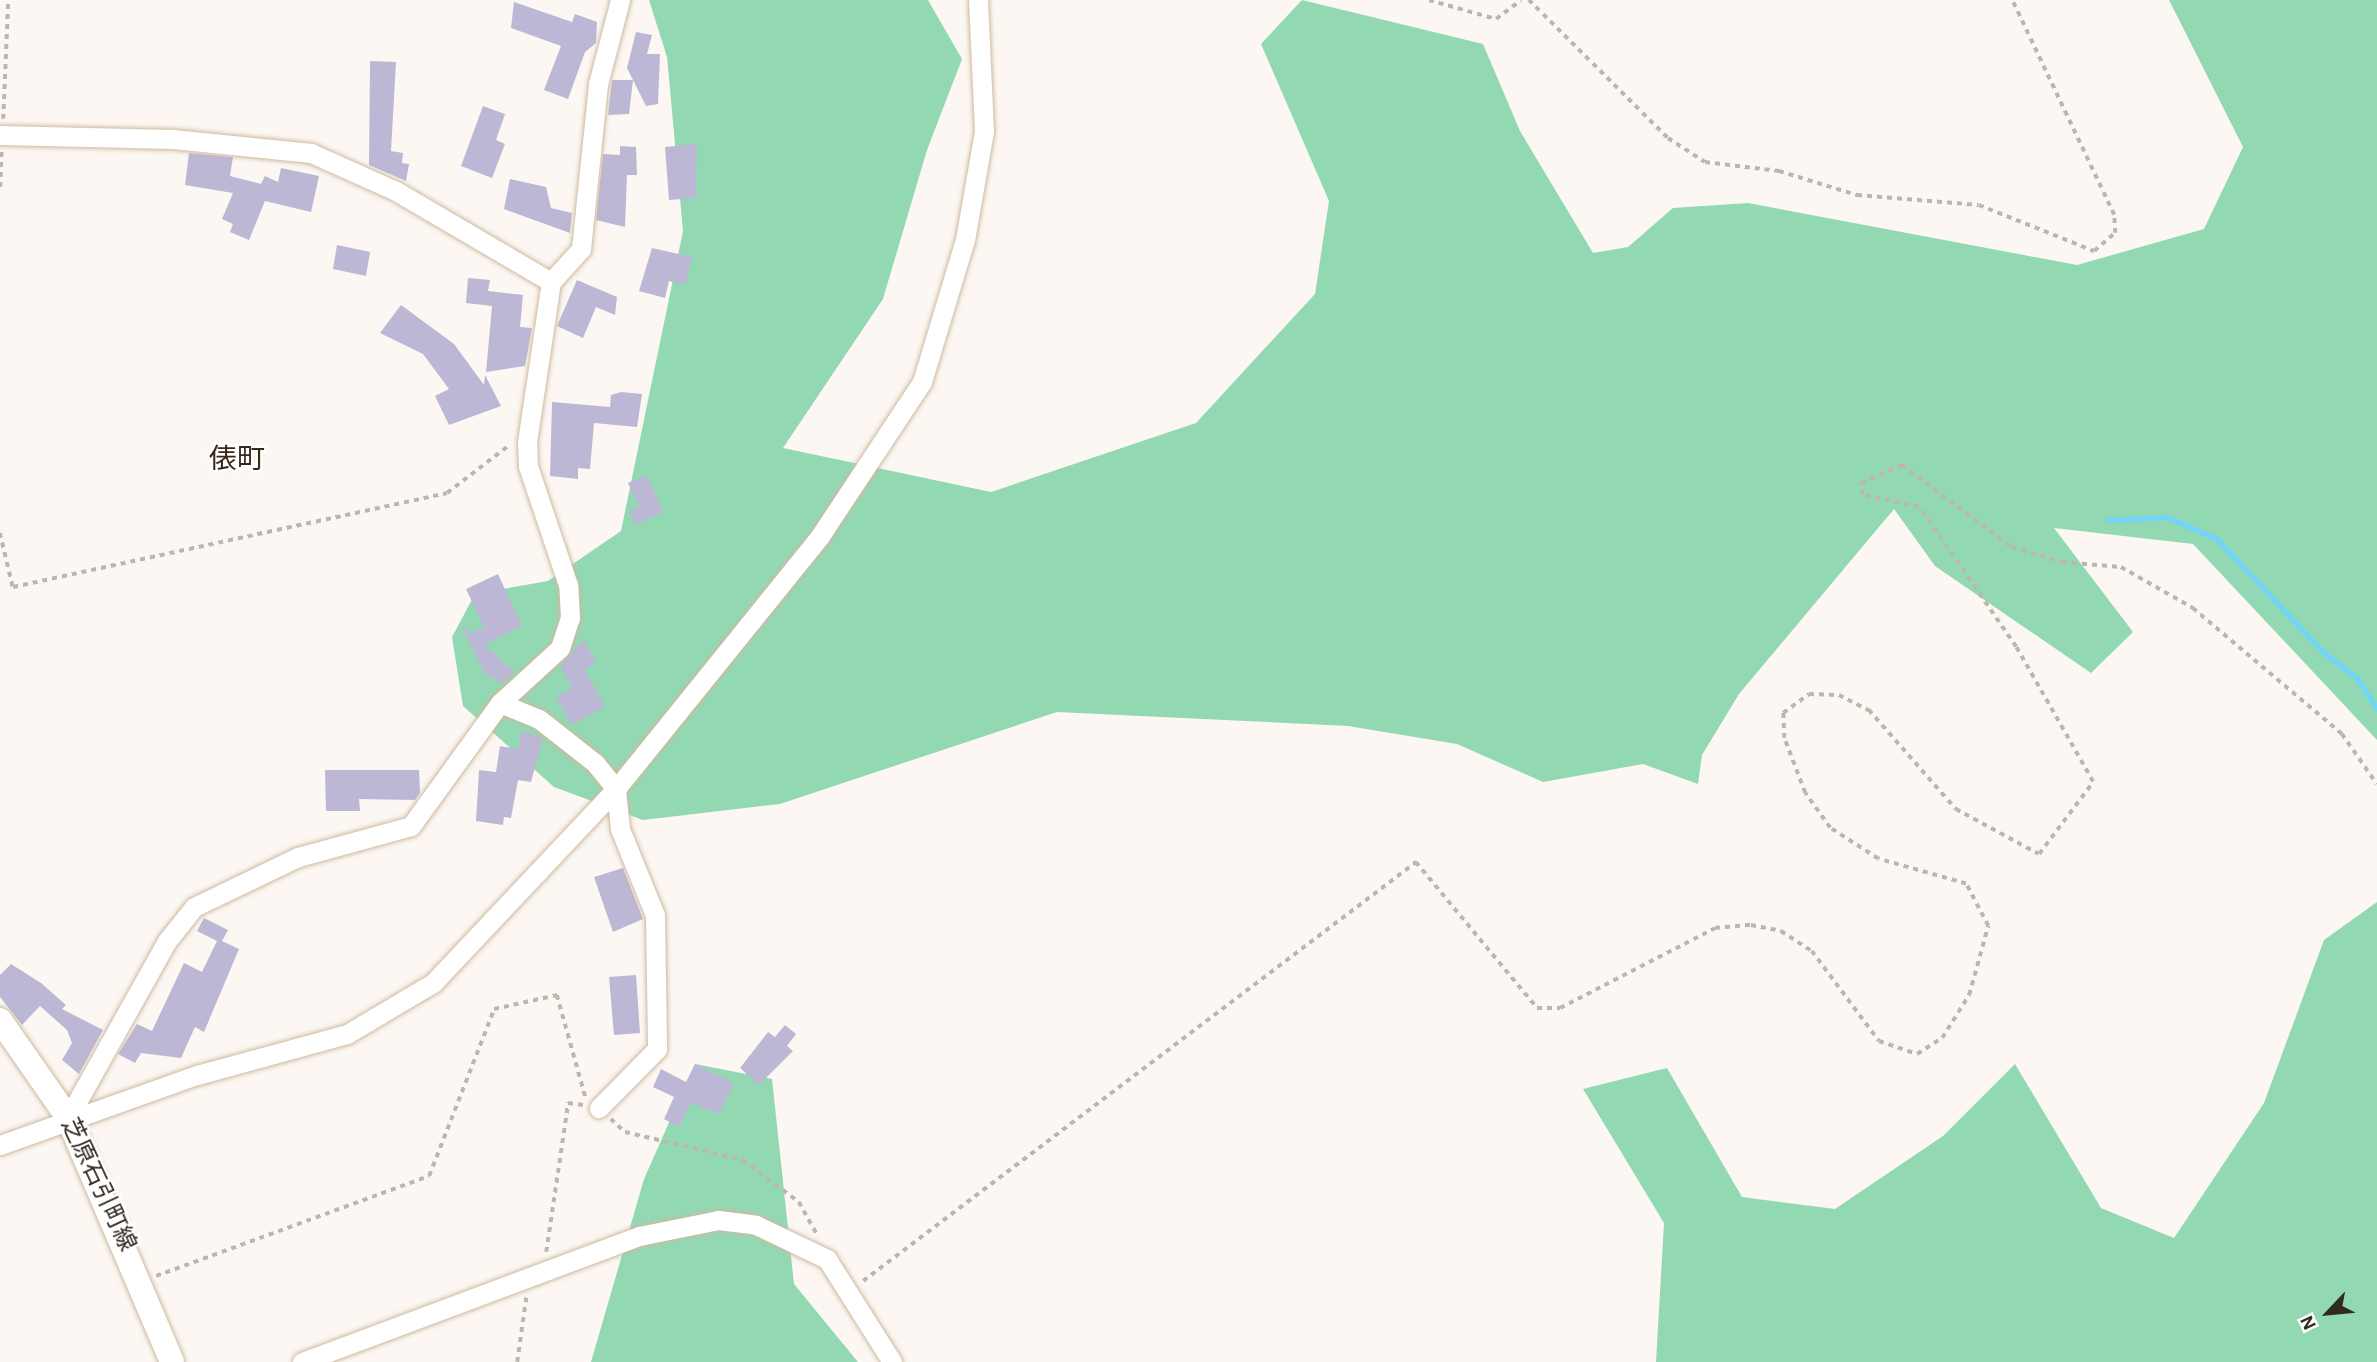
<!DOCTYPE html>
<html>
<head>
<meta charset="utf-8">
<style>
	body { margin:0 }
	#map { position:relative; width:2377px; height:1362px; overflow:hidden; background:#fcf7f2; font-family:"Alegreya Sans","Noto Sans JP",sans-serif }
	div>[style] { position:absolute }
	.green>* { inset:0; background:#92d9b3 }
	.stream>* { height:5px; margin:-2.5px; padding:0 2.5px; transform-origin:2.5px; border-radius:2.5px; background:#70d4fb }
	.building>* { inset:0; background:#bbb7d4 }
	.path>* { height:3.5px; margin-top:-1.75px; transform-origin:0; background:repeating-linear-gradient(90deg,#bcb6af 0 5px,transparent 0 10px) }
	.roads { filter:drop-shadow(0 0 2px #ceb9a0) drop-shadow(0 0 2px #ceb9a0) }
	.minor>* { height:19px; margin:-9.5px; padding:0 9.5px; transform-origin:9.5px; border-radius:9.5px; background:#fff }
	.major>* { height:24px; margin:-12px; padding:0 12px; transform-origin:12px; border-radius:12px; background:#fff }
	span { translate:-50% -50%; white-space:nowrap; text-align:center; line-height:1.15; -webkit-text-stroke:5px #fff; paint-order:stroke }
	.street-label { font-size:24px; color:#322a20 }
	.quarter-label { font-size:28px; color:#392813 }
	.north { position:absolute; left:2293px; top:1278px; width:70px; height:70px; -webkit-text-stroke:5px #fff; paint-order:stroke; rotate:244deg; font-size:19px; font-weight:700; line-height:28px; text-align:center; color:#322a20 }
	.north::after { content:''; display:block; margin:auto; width:24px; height:32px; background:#322a20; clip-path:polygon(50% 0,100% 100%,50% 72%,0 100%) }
</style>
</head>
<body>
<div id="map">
	<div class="green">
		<div style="clip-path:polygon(649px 0,928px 0,962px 59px,927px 150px,883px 299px,783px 448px,991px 492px,1196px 423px,1315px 294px,1329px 201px,1261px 44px,1302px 0,1483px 44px,1520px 131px,1593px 253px,1628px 247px,1673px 208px,1748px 203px,2077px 265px,2204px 229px,2243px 147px,2169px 0,2377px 0,2377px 740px,2193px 544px,2054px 528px,2133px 632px,2091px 673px,1935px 566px,1894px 509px,1739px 694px,1702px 755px,1698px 784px,1643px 764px,1543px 782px,1457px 744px,1348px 726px,1057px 712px,780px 804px,643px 820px,554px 787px,463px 706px,452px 637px,475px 594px,548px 581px,621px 531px,683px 231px,667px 57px)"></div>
		<div style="clip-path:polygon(2377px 902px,2377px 1362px,1656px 1362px,1664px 1223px,1583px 1089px,1667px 1068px,1742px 1197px,1835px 1209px,1943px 1136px,2015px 1064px,2101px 1208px,2174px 1238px,2264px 1103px,2324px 940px)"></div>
		<div style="clip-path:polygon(695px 1064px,772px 1079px,794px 1284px,858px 1362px,591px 1362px,644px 1179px)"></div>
	</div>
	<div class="stream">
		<div style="left:2108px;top:520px;width:59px;rotate:-2.9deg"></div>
		<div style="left:2167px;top:517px;width:55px;rotate:23.7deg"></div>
		<div style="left:2217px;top:539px;width:156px;rotate:46.8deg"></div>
		<div style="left:2324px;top:653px;width:41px;rotate:37.1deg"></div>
		<div style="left:2357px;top:678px;width:37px;rotate:57deg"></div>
	</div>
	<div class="building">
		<div style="clip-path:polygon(514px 2px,572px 22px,575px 14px,597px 22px,596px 43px,585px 52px,568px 99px,544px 90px,561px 46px,511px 28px)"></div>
		<div style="clip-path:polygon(636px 32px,652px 35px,647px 54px,660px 54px,658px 104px,646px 106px,627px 68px)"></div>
		<div style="clip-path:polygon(370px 61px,396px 62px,391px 151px,403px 153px,402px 163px,409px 164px,406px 181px,369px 165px)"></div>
		<div style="clip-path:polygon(612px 80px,633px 80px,629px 114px,608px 115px)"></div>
		<div style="clip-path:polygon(483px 106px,505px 114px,496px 140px,505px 144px,492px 178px,461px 166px)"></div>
		<div style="clip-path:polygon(697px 144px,696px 198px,669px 200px,665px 147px)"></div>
		<div style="clip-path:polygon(620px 146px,636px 147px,637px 175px,627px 175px,625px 227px,596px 220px,603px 154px,620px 155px)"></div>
		<div style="clip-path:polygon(189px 153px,233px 157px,230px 176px,261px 184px,265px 176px,278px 182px,281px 168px,319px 176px,311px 212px,265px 201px,249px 240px,230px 232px,233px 224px,222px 219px,233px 193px,185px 185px)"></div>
		<div style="clip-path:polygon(510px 179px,546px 187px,551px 208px,572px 213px,570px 233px,504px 209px)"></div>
		<div style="clip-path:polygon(337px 245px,370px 252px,366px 276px,333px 269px)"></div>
		<div style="clip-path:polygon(652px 248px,692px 257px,685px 285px,669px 281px,665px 298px,639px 291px)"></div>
		<div style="clip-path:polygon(468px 278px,490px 280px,488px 291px,523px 295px,520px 327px,532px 328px,525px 366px,486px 372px,492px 306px,466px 303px)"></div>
		<div style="clip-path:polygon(577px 280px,617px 297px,615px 315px,596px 307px,583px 338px,557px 326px)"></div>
		<div style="clip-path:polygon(401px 305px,454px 344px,484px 385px,485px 375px,501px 406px,449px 425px,435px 396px,449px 389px,423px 354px,380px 333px)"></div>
		<div style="clip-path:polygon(621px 392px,642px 394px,637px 427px,594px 423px,590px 469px,578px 468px,578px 479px,550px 476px,552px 402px,610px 407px,611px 395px)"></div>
		<div style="clip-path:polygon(647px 475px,663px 512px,635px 525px,629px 511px,639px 507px,628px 483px)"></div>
		<div style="clip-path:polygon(498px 574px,522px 626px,484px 645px,515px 672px,503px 683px,485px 674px,461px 625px,471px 633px,484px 627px,466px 589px)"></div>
		<div style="clip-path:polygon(584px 640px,596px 663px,585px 670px,605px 706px,572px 725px,556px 697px,572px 688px,560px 665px)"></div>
		<div style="clip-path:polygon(521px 731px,543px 738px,531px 782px,518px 780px,511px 818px,504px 817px,503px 825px,476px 821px,479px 770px,496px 772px,500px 746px,518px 749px)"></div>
		<div style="clip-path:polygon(325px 770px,419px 770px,420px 793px,415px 800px,359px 799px,360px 811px,326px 811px)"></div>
		<div style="clip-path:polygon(623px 868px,643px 919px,613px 932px,594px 877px)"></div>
		<div style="clip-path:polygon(204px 918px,228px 930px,222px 941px,239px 949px,204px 1032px,195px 1027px,181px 1058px,141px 1053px,135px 1063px,118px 1054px,137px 1024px,152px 1031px,184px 963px,202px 972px,217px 941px,197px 931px)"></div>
		<div style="clip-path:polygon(11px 964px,41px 983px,66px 1005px,62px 1009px,103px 1030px,79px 1074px,62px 1060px,72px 1043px,67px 1030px,40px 1006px,22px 1025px,0 997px,0 975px)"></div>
		<div style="clip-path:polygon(636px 975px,640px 1033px,614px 1035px,609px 977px)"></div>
		<div style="clip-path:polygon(785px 1025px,796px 1034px,787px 1046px,793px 1051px,759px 1085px,740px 1068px,768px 1032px,775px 1037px)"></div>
		<div style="clip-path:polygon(695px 1064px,734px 1083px,719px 1114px,691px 1103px,679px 1127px,664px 1119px,674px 1097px,653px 1087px,661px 1069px,686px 1082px)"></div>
	</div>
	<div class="path">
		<div style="left:1429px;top:0;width:70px;rotate:15.8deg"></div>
		<div style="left:1496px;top:19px;width:31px;rotate:-37deg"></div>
		<div style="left:1529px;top:0;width:196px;rotate:44.8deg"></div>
		<div style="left:1668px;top:138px;width:44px;rotate:33deg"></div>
		<div style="left:1705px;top:162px;width:75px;rotate:6.9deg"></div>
		<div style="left:1779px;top:171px;width:82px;rotate:17.1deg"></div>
		<div style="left:1857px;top:195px;width:122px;rotate:4.7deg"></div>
		<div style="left:1979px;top:205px;width:124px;rotate:21.8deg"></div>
		<div style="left:2094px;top:251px;width:28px;rotate:-41deg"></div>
		<div style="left:2115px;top:233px;width:18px;rotate:-93deg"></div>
		<div style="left:2114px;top:215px;width:238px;rotate:-115.4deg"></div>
		<div style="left:3px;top:119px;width:119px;rotate:-87.6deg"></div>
		<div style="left:0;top:187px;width:36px;rotate:-88deg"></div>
		<div style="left:0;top:533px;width:56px;rotate:76.5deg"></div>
		<div style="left:13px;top:587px;width:444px;rotate:-12.2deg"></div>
		<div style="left:447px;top:493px;width:77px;rotate:-37.6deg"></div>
		<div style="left:611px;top:1119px;width:19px;rotate:43deg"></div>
		<div style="left:625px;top:1132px;width:121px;rotate:13.3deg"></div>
		<div style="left:743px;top:1160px;width:70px;rotate:36.9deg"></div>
		<div style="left:799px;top:1202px;width:37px;rotate:61deg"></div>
		<div style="left:546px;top:1252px;width:151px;rotate:-81.6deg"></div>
		<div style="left:568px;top:1103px;width:15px;rotate:8deg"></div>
		<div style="left:156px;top:1276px;width:291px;rotate:-20.1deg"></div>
		<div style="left:429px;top:1176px;width:179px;rotate:-68.7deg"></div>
		<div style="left:494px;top:1009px;width:65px;rotate:-12.5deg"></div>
		<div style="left:557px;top:995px;width:108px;rotate:74.4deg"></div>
		<div style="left:863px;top:1281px;width:694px;rotate:-37.15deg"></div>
		<div style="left:1416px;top:862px;width:190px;rotate:50.3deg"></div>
		<div style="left:1537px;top:1008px;width:23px"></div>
		<div style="left:1560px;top:1008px;width:174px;rotate:-27.3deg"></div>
		<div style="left:1715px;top:928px;width:36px;rotate:-5deg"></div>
		<div style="left:1751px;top:925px;width:31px;rotate:11deg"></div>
		<div style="left:1781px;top:931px;width:37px;rotate:33deg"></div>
		<div style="left:1812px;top:951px;width:112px;rotate:53.3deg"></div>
		<div style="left:1879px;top:1041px;width:40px;rotate:18.9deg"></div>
		<div style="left:1917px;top:1054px;width:30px;rotate:-33deg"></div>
		<div style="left:1942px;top:1038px;width:51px;rotate:-57.9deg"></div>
		<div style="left:1969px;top:995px;width:72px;rotate:-74.6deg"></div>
		<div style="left:1988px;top:926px;width:47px;rotate:-117.6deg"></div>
		<div style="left:1966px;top:884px;width:91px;rotate:-164.1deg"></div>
		<div style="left:1878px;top:859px;width:57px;rotate:-147.1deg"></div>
		<div style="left:1830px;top:828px;width:43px;rotate:-125.5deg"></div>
		<div style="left:1805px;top:793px;width:59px;rotate:-110.9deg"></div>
		<div style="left:1784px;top:738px;width:25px;rotate:-92deg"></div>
		<div style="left:1783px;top:713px;width:32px;rotate:-36deg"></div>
		<div style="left:1809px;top:694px;width:30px;rotate:2deg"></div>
		<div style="left:1839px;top:695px;width:34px;rotate:27deg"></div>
		<div style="left:1869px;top:710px;width:132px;rotate:48.7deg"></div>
		<div style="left:1956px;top:809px;width:94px;rotate:28.5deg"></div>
		<div style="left:2039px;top:854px;width:90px;rotate:-53.1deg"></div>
		<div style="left:2093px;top:782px;width:155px;rotate:-119.7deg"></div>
		<div style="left:2016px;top:647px;width:170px;rotate:-124.7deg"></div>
		<div style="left:1919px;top:507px;width:58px;rotate:-168.1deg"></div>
		<div style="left:1862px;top:495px;width:12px;rotate:-95deg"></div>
		<div style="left:1861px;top:483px;width:45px;rotate:-23.7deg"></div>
		<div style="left:1902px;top:465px;width:137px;rotate:36.7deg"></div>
		<div style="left:2012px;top:547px;width:52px;rotate:16.7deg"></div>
		<div style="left:2062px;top:562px;width:59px;rotate:4.8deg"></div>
		<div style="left:2121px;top:567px;width:83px;rotate:29.7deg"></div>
		<div style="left:2193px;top:608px;width:195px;rotate:40.2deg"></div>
		<div style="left:2342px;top:734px;width:61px;rotate:55deg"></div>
		<div style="left:517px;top:1362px;width:65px;rotate:-82deg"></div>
	</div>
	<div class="roads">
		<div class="minor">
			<div style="left:0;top:135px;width:173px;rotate:1.3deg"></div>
			<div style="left:173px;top:139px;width:139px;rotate:5.8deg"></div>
			<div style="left:311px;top:153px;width:93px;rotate:24.1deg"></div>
			<div style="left:396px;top:191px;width:180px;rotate:30.4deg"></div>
			<div style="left:500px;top:703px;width:42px;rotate:22.3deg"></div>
			<div style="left:539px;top:719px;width:71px;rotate:38.2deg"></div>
			<div style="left:595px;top:763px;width:33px;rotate:51deg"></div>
			<div style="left:616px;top:789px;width:40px;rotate:84.3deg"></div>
			<div style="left:620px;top:829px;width:93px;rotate:67.9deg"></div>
			<div style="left:655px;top:915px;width:134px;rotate:89.1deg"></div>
			<div style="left:657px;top:1049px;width:83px;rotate:134.5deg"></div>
			<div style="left:68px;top:1118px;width:203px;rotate:-60.8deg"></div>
			<div style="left:167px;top:941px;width:43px;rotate:-51.5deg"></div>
			<div style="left:194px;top:907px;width:115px;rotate:-25.7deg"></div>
			<div style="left:298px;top:857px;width:117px;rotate:-15.3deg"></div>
			<div style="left:411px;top:826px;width:152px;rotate:-54.1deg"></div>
			<div style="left:500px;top:703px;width:81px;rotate:-42.5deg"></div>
			<div style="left:560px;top:648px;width:32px;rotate:-72deg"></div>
			<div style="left:570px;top:618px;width:33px;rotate:-93deg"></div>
			<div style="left:568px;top:585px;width:126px;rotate:-108.6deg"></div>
			<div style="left:528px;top:466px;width:24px;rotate:-92deg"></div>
			<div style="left:527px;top:442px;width:162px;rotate:-81.5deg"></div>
			<div style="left:551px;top:282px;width:45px;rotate:-47.7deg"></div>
			<div style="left:581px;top:249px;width:166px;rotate:-84.1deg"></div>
			<div style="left:598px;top:84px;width:87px;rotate:-75.3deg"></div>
			<div style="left:0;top:1145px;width:209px;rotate:-19.6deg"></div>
			<div style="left:197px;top:1075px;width:156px;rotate:-15.3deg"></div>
			<div style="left:347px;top:1034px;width:100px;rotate:-30.7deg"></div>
			<div style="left:433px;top:983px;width:267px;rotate:-46.7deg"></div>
			<div style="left:616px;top:789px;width:325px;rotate:-51.1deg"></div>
			<div style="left:820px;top:536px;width:185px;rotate:-56.5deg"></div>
			<div style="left:922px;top:382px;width:148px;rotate:-73.2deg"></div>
			<div style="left:965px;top:240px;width:111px;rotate:-80.1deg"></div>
			<div style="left:984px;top:131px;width:131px;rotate:-92.6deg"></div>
			<div style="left:302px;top:1362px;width:360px;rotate:-20.5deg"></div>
			<div style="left:639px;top:1236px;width:81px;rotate:-11.4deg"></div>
			<div style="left:718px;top:1220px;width:38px;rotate:7deg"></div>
			<div style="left:756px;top:1225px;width:79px;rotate:25.6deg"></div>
			<div style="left:827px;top:1259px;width:122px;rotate:57.7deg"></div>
		</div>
		<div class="major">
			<div style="left:0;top:1020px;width:119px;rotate:55.2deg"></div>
			<div style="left:68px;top:1118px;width:265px;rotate:66.9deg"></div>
		</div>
	</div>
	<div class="street-label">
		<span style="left:98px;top:1185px;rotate:65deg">芝原石引町線</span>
	</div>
	<div class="quarter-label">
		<span style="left:237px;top:460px">俵町</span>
	</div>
	<div class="north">N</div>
</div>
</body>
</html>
